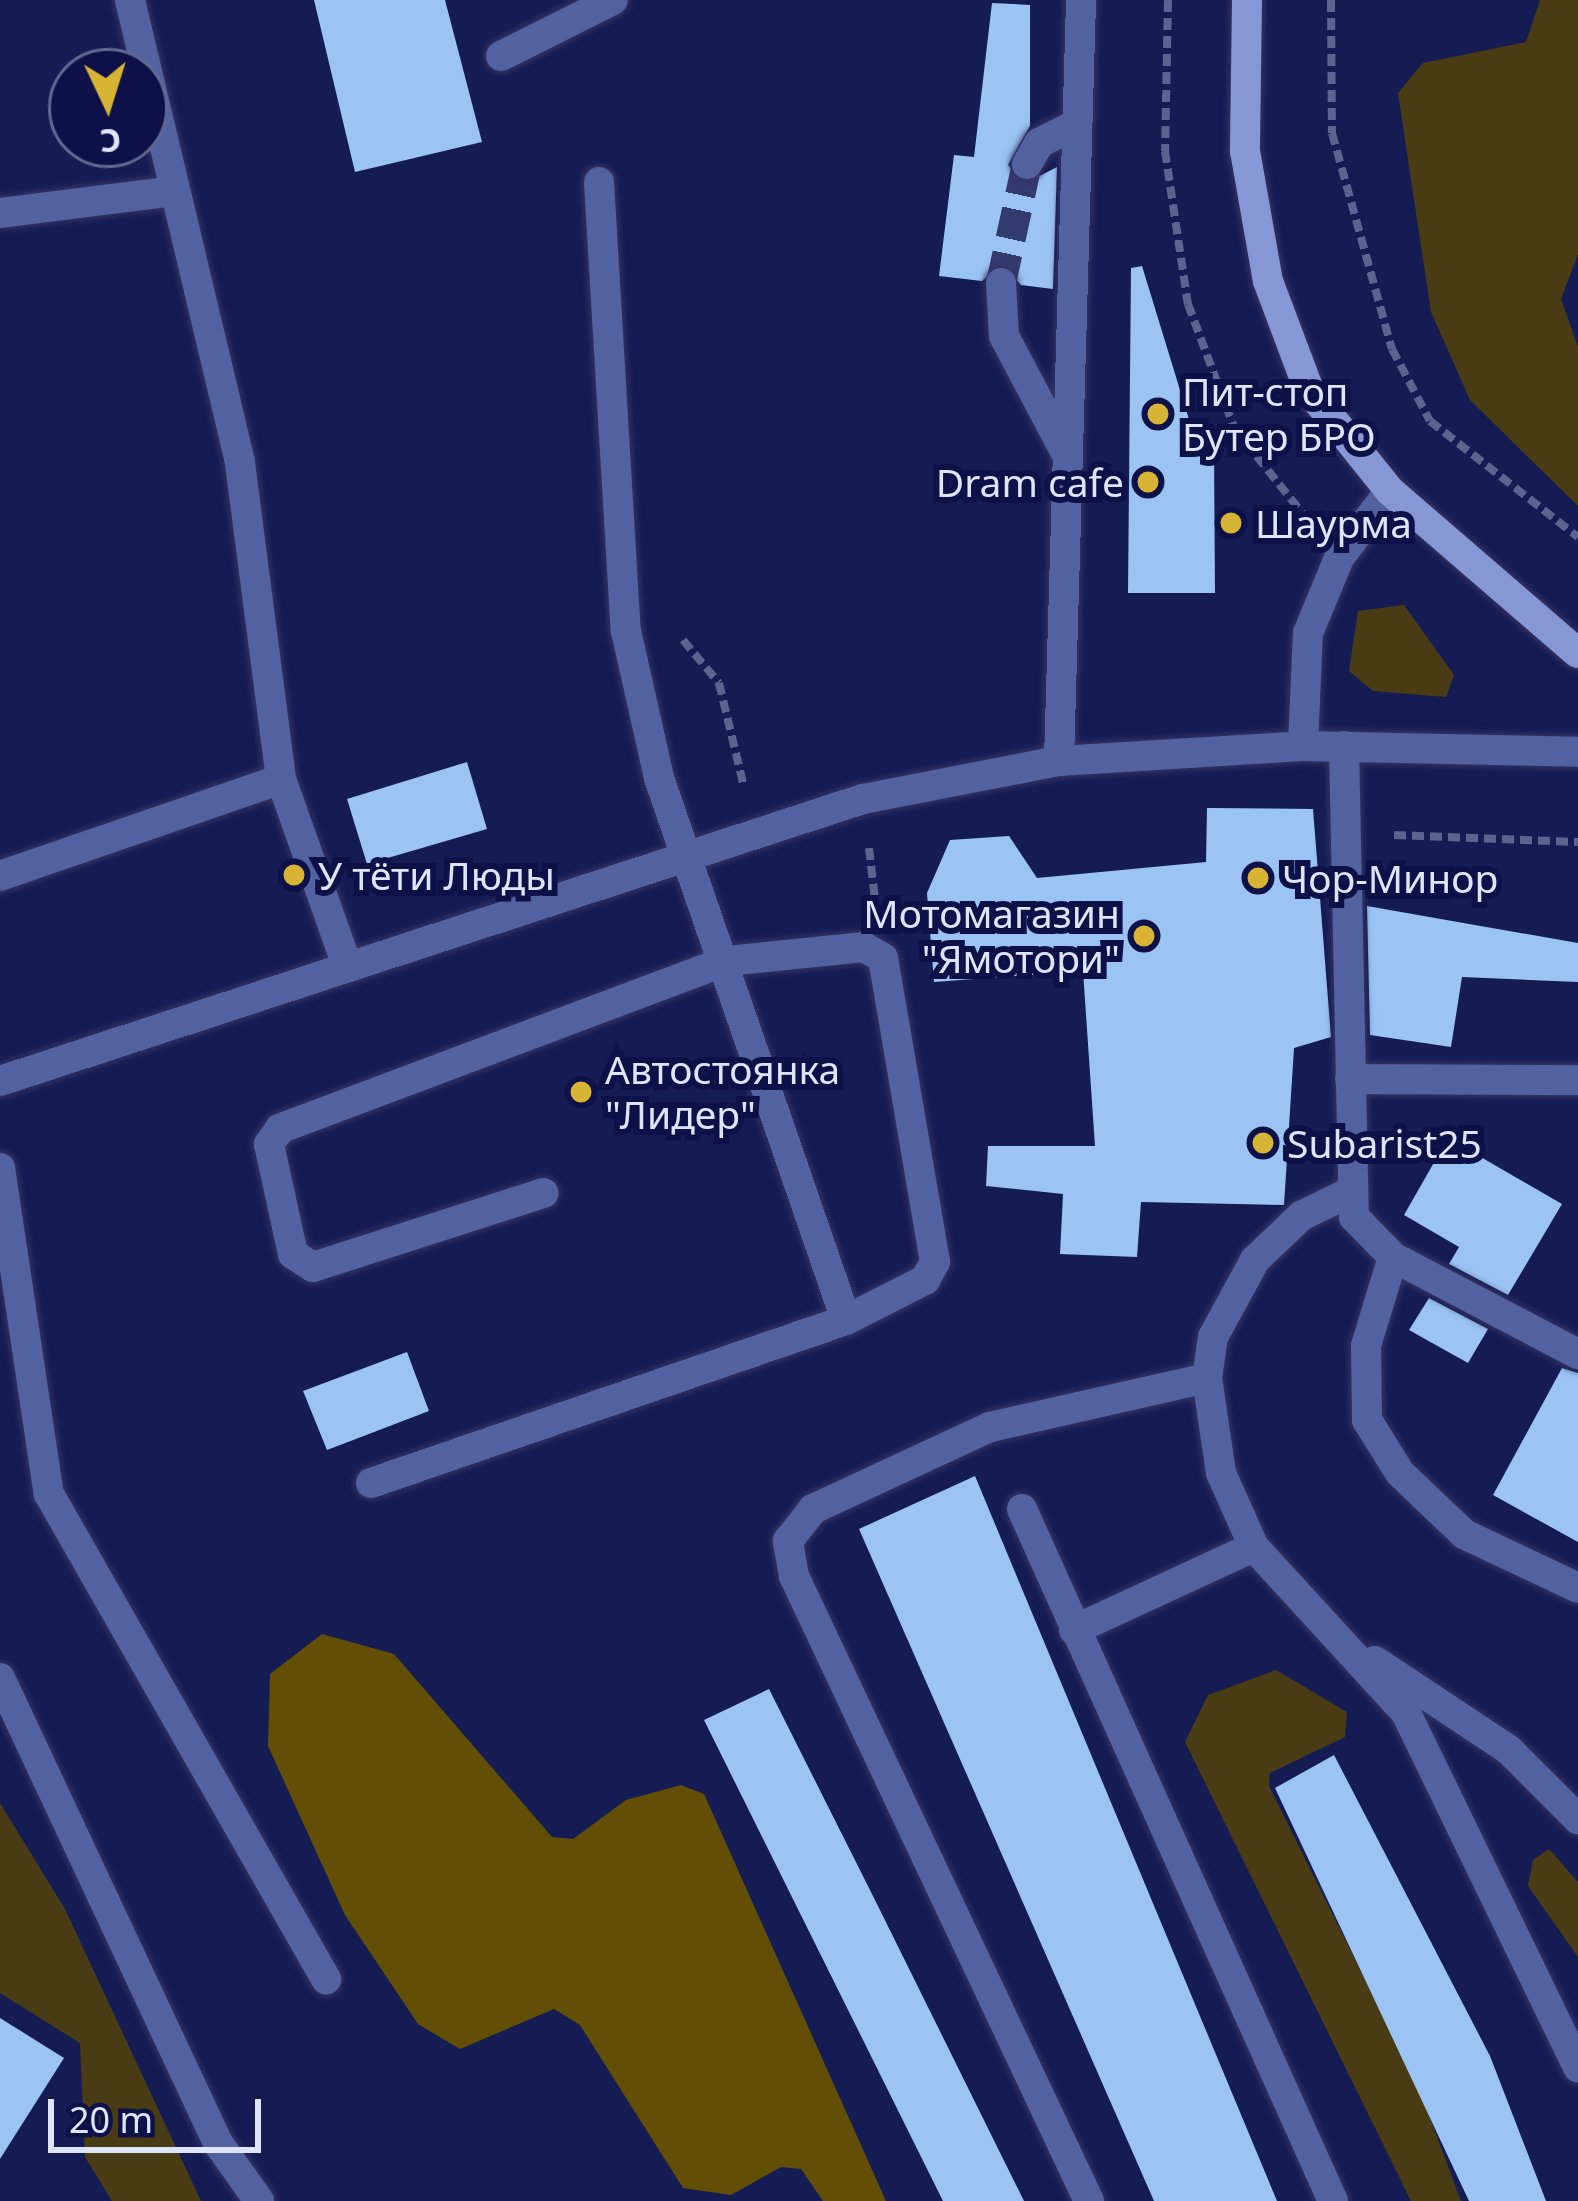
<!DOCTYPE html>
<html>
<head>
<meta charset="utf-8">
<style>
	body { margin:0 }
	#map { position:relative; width:1578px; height:2201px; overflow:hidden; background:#151c54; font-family:"Noto Sans",sans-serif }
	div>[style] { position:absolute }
	.green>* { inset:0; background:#493c14 }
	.forest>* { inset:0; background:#624f05 }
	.building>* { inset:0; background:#9bc4f4 }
	.minor-tunnel>* { height:30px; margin-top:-15px; transform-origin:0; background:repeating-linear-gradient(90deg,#333a6d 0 30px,transparent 0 45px) }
	.path>* { height:8px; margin-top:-4px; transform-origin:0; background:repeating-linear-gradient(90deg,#5c638f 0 12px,transparent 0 18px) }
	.roads { filter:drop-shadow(0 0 3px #353362) drop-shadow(0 0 3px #353362) }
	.minor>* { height:30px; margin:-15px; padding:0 15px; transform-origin:15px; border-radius:15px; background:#5262a0 }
	.major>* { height:30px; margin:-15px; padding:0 15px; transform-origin:15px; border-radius:15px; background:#8697d5 }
	.dots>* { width:33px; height:33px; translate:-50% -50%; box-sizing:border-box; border:6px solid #0d1148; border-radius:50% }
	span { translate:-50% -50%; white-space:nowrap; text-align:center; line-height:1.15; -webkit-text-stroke:12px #0d1148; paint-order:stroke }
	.poi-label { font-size:39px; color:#dee5fb }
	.left { translate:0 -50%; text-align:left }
	.right { translate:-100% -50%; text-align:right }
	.north { position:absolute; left:48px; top:48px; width:120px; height:120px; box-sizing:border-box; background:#0d1148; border:3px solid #616690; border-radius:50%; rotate:176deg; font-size:33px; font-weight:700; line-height:48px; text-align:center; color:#dee5fb }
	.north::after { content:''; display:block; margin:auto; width:42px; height:54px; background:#d8b434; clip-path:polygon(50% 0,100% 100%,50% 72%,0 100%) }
	.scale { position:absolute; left:48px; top:2099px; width:213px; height:54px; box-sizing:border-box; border:6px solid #dee5fb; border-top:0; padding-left:15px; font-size:36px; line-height:42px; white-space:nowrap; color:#dee5fb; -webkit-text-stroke:9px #0d1148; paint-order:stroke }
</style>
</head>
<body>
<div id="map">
	<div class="green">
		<div style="clip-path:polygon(1540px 0,1578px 0,1578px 254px,1561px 299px,1578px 347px,1578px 506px,1470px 400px,1431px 312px,1398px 93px,1423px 63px,1526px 42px)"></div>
		<div style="clip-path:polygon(1404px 605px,1454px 675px,1446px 697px,1373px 691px,1349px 671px,1358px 611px)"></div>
		<div style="clip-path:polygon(1276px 1670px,1347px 1712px,1345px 1737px,1270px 1773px,1269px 1786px,1418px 2086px,1461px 2201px,1411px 2201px,1185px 1742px,1208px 1695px)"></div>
		<div style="clip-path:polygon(0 1803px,65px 1909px,201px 2201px,112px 2201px,85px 2157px,80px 2043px,0 1993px)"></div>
		<div style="clip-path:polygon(1549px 1849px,1578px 1882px,1578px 1957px,1528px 1886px,1533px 1860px)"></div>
	</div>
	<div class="forest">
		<div style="clip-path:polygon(322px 1634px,394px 1654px,552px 1837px,573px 1839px,626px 1800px,681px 1785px,704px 1794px,886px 2201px,823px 2201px,801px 2169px,781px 2167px,731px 2195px,683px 2188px,580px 2025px,554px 2009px,460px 2049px,418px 2024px,345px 1915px,268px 1746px,270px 1674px)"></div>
	</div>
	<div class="building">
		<div style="clip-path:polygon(314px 0,445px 0,482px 142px,355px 172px)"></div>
		<div style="clip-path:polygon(992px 3px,1030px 5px,1030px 126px,1008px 165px,1026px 183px,1057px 167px,1053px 289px,1021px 285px,1001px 264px,982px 281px,939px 276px,954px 155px,974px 157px)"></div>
		<div style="clip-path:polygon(1142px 266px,1199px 452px,1214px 451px,1215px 593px,1128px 593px,1131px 268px)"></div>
		<div style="clip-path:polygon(467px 762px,487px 829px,367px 864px,347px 799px)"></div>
		<div style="clip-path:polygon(1207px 808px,1313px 809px,1331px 1037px,1294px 1048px,1284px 1205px,1141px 1202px,1137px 1257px,1060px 1254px,1063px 1194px,986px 1186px,988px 1146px,1095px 1146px,1083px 971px,934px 982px,927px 893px,950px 840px,1009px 836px,1037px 878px,1206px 862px)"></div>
		<div style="clip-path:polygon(1367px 906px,1578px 943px,1578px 982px,1462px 977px,1451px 1047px,1370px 1035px)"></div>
		<div style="clip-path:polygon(1448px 1138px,1562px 1204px,1508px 1295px,1449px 1264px,1459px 1247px,1404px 1215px)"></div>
		<div style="clip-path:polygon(1429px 1298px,1488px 1329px,1468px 1363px,1409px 1330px)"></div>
		<div style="clip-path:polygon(407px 1352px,429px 1411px,327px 1450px,303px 1391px)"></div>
		<div style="clip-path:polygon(1562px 1368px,1578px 1373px,1578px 1542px,1493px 1495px)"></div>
		<div style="clip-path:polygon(975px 1476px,1277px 2201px,1154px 2201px,859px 1529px)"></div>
		<div style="clip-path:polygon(769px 1689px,872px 1894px,1024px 2201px,943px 2201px,704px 1720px)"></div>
		<div style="clip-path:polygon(1334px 1755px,1490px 2056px,1546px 2201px,1469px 2201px,1275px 1788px)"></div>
		<div style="clip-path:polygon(0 2018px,64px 2058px,0 2159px)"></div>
	</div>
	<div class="minor-tunnel">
		<div style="left:1001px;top:283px;width:122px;rotate:-77.7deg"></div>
	</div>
	<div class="path">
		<div style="left:1168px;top:0;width:151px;rotate:91.1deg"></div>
		<div style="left:1165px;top:151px;width:155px;rotate:81.5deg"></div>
		<div style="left:1188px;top:304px;width:132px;rotate:69.6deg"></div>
		<div style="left:1234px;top:428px;width:118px;rotate:51.2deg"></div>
		<div style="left:1331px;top:0;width:133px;rotate:89.6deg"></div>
		<div style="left:1332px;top:133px;width:224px;rotate:74.5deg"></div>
		<div style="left:1392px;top:349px;width:81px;rotate:62.2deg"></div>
		<div style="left:1430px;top:421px;width:188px;rotate:38.1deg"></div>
		<div style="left:683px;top:640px;width:56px;rotate:50.1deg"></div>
		<div style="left:719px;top:683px;width:107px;rotate:76.5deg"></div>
		<div style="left:1394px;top:835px;width:184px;rotate:2.2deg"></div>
		<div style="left:869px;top:848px;width:51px;rotate:83.3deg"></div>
	</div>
	<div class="roads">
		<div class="minor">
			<div style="left:501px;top:56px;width:125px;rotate:-26.6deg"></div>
			<div style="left:1027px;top:164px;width:24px;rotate:-60deg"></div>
			<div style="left:1039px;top:143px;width:42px;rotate:-26.6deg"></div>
			<div style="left:599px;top:182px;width:450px;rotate:86.6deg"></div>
			<div style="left:626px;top:631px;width:151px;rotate:77.3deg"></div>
			<div style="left:659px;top:778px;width:573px;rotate:70.96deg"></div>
			<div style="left:0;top:213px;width:174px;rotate:-7.2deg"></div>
			<div style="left:1001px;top:283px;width:53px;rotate:86.8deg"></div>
			<div style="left:1004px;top:336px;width:130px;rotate:62.1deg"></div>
			<div style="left:1303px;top:746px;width:113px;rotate:-87.5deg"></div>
			<div style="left:1308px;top:633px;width:81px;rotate:-67.5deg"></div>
			<div style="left:1339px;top:558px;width:84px;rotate:-52.7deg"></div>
			<div style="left:1344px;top:746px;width:471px;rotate:88.8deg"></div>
			<div style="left:1354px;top:1217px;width:56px;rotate:45.7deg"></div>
			<div style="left:1393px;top:1257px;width:209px;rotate:27.7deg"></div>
			<div style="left:1059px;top:761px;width:761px;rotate:-88.34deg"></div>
			<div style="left:281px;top:779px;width:192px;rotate:70.5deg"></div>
			<div style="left:0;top:876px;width:297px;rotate:-19deg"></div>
			<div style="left:281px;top:779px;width:320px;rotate:-97.4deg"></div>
			<div style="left:240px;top:462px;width:475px;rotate:-103.4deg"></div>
			<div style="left:1350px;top:1079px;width:228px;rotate:0.3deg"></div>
			<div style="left:0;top:1081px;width:908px;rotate:-18.1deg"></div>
			<div style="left:863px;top:799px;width:200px;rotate:-11deg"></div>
			<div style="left:1059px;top:761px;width:244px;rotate:-3.5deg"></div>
			<div style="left:1303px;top:746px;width:275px;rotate:1.2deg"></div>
			<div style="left:0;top:1168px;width:330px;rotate:81.5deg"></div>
			<div style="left:49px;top:1494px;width:559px;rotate:60.27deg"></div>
			<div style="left:1393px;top:1257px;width:93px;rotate:106.9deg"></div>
			<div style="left:1366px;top:1346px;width:74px;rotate:89.2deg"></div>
			<div style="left:1367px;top:1420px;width:62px;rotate:58.1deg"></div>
			<div style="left:1400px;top:1473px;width:88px;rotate:43.6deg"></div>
			<div style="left:1464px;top:1534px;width:126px;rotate:25.3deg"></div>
			<div style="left:1207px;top:1378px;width:96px;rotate:81.6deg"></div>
			<div style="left:1221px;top:1473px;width:81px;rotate:66deg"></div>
			<div style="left:1254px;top:1547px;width:225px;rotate:47.5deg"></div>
			<div style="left:1406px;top:1713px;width:394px;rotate:64.1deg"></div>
			<div style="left:371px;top:1483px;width:502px;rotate:-18.94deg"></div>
			<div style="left:846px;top:1320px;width:89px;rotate:-26.9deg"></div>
			<div style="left:925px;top:1280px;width:21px;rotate:-61deg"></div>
			<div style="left:935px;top:1262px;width:308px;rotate:-99.7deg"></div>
			<div style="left:883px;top:958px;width:22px;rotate:-150deg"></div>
			<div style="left:864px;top:947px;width:139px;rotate:174.2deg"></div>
			<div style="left:726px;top:961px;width:477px;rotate:159.4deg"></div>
			<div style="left:280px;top:1129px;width:19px;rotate:126deg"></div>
			<div style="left:269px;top:1144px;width:113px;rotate:77.7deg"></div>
			<div style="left:293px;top:1254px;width:24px;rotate:33deg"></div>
			<div style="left:313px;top:1267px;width:242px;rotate:-17.8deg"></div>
			<div style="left:1022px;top:1509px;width:759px;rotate:65.8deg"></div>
			<div style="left:1074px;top:1630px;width:198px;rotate:-24.8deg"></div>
			<div style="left:1375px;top:1661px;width:161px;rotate:33.6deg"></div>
			<div style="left:1509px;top:1750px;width:98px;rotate:45deg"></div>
			<div style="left:0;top:1678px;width:514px;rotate:64.88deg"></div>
			<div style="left:218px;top:2143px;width:71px;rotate:54.7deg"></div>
			<div style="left:1089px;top:2201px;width:691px;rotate:-115.27deg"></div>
			<div style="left:794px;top:1576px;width:36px;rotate:-100deg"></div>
			<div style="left:788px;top:1541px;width:41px;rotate:-52deg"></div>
			<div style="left:813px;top:1509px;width:195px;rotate:-24.9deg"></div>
			<div style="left:990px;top:1427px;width:222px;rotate:-12.7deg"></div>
			<div style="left:1207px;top:1378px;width:41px;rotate:-81.7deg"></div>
			<div style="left:1213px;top:1337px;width:88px;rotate:-61.4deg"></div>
			<div style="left:1255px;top:1260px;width:64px;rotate:-43.7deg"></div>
			<div style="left:1301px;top:1216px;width:57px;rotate:-26.1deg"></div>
		</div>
		<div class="major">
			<div style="left:1247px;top:0;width:151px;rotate:90.8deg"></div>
			<div style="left:1245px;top:151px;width:132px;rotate:80deg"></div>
			<div style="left:1268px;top:281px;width:116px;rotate:69.4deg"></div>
			<div style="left:1309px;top:390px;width:129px;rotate:51.3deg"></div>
			<div style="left:1390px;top:491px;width:248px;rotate:40.8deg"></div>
		</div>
	</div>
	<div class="dots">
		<div style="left:1158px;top:414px;background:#d8b434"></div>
		<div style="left:1148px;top:482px;background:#d8b434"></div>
		<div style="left:1231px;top:523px;background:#d8b434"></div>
		<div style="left:294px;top:875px;background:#d8b434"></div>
		<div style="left:1258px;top:878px;background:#d8b434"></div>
		<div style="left:1144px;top:936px;background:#d8b434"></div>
		<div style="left:581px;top:1092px;background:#d8b434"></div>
		<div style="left:1263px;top:1143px;background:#d8b434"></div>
	</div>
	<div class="poi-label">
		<span class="left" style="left:1182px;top:414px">Пит-стоп<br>Бутер БРО</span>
		<span class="right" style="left:1124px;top:482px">Dram cafe</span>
		<span class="left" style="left:1255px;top:523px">Шаурма</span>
		<span class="left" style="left:318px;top:875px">У тёти Люды</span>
		<span class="left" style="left:1282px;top:878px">Чор-Минор</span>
		<span class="right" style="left:1120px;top:936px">Мотомагазин<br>"Ямотори"</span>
		<span class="left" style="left:605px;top:1092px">Автостоянка<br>"Лидер"</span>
		<span class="left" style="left:1287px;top:1143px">Subarist25</span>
	</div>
	<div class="north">С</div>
	<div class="scale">20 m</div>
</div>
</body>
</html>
